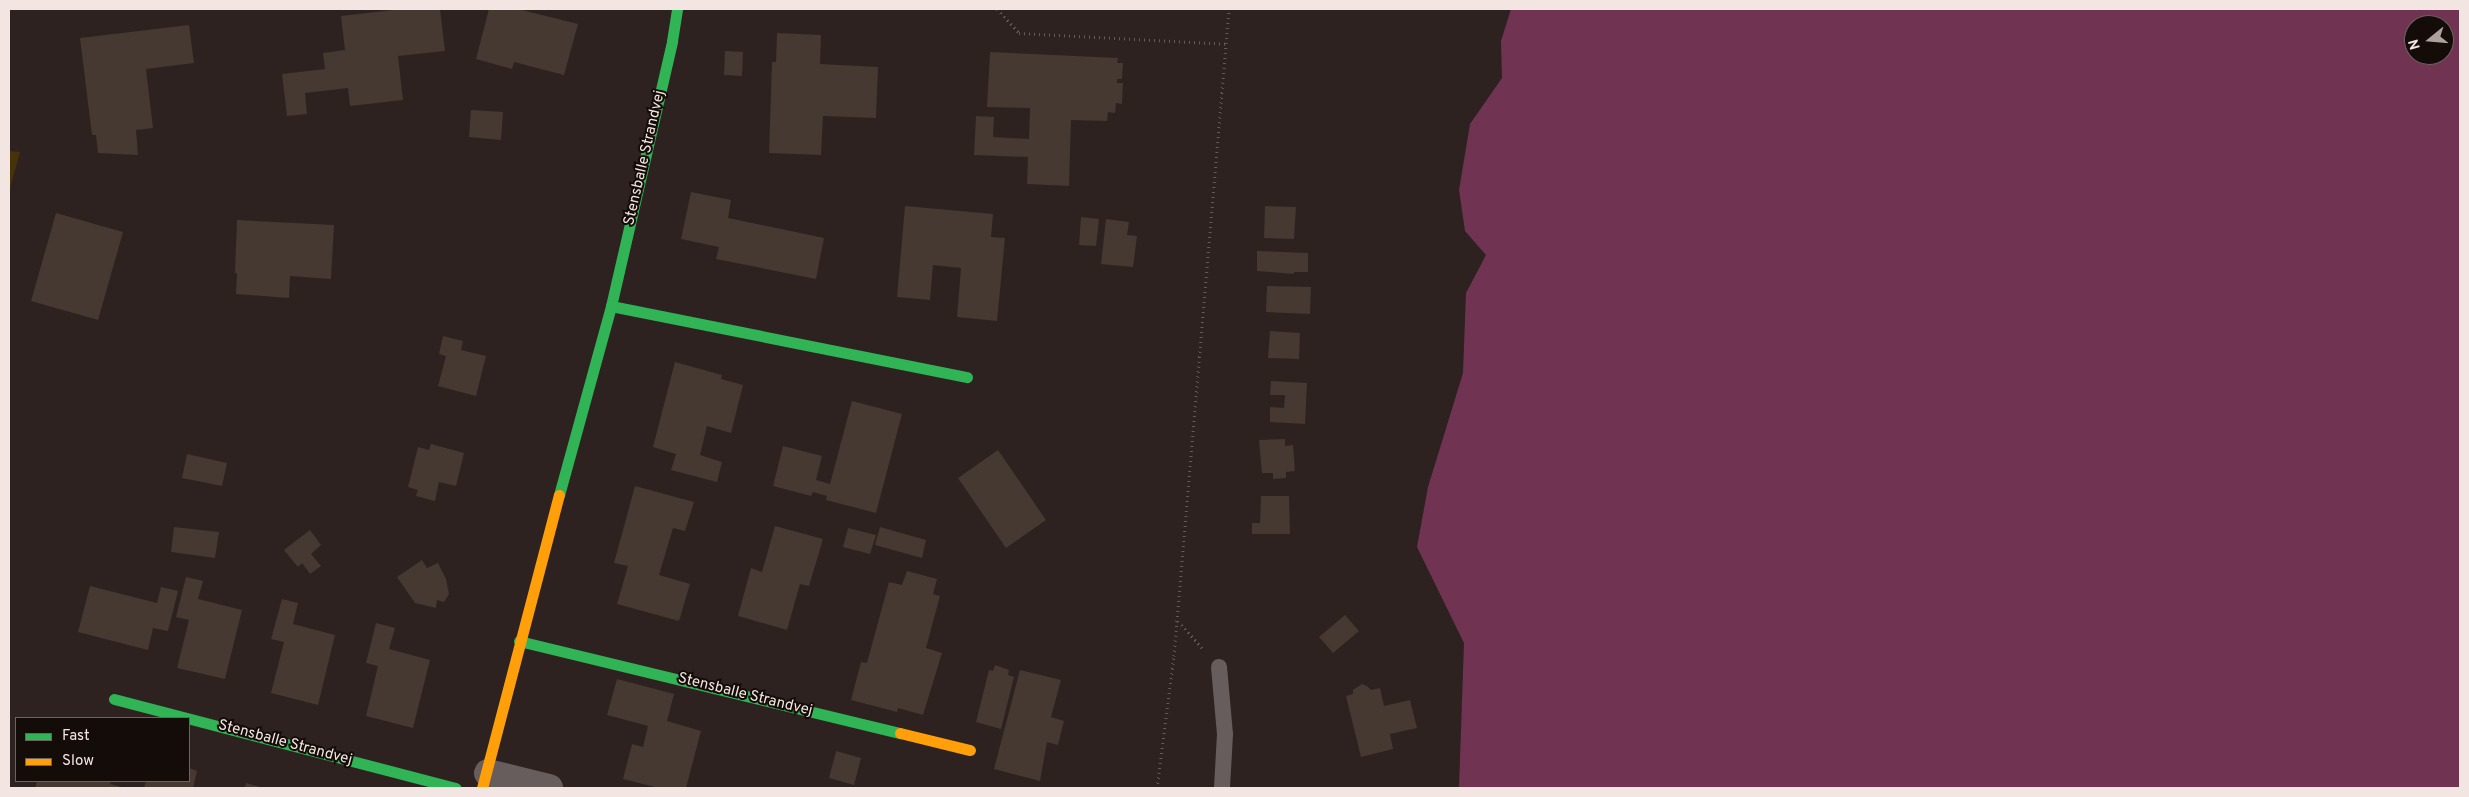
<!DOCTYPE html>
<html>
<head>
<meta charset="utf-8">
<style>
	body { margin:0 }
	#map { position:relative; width:2469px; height:797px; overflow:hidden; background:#2d2220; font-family:Overpass,sans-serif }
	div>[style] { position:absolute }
	.green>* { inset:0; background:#463309 }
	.water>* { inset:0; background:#703452 }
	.building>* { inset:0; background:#453931 }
	.path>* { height:3px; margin-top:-1.5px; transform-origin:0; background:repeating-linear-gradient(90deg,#645a5a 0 1px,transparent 0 5px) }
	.lane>* { height:16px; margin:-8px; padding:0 8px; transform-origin:8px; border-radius:8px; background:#685d5d }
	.street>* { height:28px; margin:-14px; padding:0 14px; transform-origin:14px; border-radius:14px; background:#685d5d }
	.fast>* { height:11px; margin:-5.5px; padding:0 5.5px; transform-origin:5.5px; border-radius:5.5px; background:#30b455 }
	.slow>* { height:11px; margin:-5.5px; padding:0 5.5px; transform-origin:5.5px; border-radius:5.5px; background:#ff9f0a }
	span { translate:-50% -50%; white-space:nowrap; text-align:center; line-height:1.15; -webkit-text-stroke:4px #140c09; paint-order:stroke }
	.street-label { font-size:15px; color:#f3e5e1 }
	.frame { position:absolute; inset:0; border:10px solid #f3e5e1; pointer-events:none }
	.legend { position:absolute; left:15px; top:717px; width:175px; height:65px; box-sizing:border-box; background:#140c09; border:1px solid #6d635f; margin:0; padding:6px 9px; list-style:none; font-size:15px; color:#f3e5e1 }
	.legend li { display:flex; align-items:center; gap:10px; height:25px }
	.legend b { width:25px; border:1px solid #6d635f }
	.north { position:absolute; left:2404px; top:15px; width:50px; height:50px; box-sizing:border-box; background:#140c09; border:1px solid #6d635f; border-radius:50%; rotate:253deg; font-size:14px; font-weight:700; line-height:20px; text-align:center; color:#f3e5e1 }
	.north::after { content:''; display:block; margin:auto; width:18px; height:22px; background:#aea19d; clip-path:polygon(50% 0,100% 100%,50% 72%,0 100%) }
</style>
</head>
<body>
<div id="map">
	<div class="green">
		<div style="clip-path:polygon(9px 151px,20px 152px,9px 192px)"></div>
	</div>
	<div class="water">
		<div style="clip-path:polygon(evenodd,1511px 9px,2460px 9px,2460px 788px,1459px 788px,1464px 643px,1417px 547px,1428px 487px,1463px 373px,1466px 293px,1486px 255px,1465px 231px,1459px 190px,1470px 124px,1502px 78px,1501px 41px,1511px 9px,2414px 25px,2444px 25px,2444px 55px,2414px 55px,2414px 25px)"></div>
	</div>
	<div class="building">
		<div style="clip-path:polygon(402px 9px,440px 9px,445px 51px,398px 56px,403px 100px,350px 106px,348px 88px,305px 93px,307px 114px,287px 116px,282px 74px,325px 69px,323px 53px,345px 50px,341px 16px)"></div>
		<div style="clip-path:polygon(489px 9px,518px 9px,578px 24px,564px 75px,514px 62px,512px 69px,476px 59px)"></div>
		<div style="clip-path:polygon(189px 25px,194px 63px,146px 69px,153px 128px,136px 130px,138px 155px,98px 153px,96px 135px,92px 135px,80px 38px)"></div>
		<div style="clip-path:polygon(777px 33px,821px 35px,820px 64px,878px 67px,876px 118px,823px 116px,821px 155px,769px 153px,772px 62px,776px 62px)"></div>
		<div style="clip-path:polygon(725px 51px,743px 52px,742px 76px,724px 75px)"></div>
		<div style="clip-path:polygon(990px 52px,1118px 58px,1117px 63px,1123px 63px,1122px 79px,1117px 79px,1117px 83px,1123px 83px,1122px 104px,1116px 103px,1115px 113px,1108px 112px,1107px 121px,1071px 120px,1069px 186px,1027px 184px,1028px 157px,974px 155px,976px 116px,994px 117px,993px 137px,1029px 139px,1030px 108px,987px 107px)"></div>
		<div style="clip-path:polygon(471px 110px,503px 112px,501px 140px,469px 137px)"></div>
		<div style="clip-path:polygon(691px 192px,731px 200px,728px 218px,824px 238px,816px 279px,716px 259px,719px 247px,681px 239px)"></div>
		<div style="clip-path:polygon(905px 206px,993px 214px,991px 237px,1005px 238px,997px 321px,957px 317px,961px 268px,933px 265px,930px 300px,897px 297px)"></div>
		<div style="clip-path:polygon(1265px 206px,1296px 207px,1294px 239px,1264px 238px)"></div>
		<div style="clip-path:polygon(56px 213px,123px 232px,98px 320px,31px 301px)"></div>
		<div style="clip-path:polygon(1081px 217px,1099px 219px,1096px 246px,1079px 245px)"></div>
		<div style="clip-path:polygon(1106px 219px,1129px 222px,1127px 235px,1137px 236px,1133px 267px,1101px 264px)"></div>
		<div style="clip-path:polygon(237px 220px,334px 225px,331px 279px,290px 276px,289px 298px,236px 294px,237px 273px,235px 273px)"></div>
		<div style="clip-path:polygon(1257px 251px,1308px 253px,1308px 272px,1294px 272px,1294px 274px,1257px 271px)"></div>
		<div style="clip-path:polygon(1267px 286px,1311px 287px,1310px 314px,1266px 312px)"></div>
		<div style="clip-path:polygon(1270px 331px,1300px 333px,1299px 359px,1268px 358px)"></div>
		<div style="clip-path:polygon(443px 336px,463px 341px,461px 350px,486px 356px,476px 396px,438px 386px,446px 356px,439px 354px)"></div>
		<div style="clip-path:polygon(675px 362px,722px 375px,721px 379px,743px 385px,731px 433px,707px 426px,700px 455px,722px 462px,717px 482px,671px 470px,676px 454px,653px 447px)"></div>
		<div style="clip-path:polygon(1271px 381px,1307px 383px,1305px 424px,1270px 422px,1270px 407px,1284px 408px,1285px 395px,1270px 395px)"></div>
		<div style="clip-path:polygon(852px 401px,902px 414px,876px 513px,826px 500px,827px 496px,813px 492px,811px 496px,773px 486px,783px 446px,822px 456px,816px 480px,830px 484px)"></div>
		<div style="clip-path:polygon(1285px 439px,1285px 446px,1293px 445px,1295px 471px,1286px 472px,1286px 478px,1273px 479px,1273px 473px,1262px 473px,1259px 440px)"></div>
		<div style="clip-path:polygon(431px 444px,464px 453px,456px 486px,439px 482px,435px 501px,416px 496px,418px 490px,408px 487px,418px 447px,429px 450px)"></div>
		<div style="clip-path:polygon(998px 450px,1046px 520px,1006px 548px,958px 478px)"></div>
		<div style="clip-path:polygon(187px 454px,227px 463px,222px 486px,182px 478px)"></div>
		<div style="clip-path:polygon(635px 486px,694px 502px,685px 531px,673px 528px,659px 575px,690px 584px,679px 621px,617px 604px,628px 566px,614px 563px)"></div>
		<div style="clip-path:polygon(1261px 496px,1289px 496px,1290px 534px,1252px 534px,1252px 523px,1260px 523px)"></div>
		<div style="clip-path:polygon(775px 526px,823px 539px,809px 586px,800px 584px,787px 630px,738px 616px,751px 568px,762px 572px)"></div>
		<div style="clip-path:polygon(174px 527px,219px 532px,215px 558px,171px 552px)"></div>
		<div style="clip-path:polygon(880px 527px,926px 540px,922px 558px,875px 545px)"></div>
		<div style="clip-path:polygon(848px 528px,876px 535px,870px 554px,843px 547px)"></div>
		<div style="clip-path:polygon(310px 530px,321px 545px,311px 554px,321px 566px,310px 574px,302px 563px,298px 567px,284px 550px)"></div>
		<div style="clip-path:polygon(422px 560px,427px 568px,438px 563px,446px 579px,449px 594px,444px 602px,437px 600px,436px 608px,415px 603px,397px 577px)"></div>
		<div style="clip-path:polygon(907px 571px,937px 579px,933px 594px,940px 596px,926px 648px,942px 653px,923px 715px,898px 708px,897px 712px,851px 700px,861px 662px,867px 663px,889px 582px,902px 585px)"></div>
		<div style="clip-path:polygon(186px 577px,203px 581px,198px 599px,242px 610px,225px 679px,177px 668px,189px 620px,176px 617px)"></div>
		<div style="clip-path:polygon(90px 586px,157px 603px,161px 587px,178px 591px,168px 631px,153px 628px,148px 650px,78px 632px)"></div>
		<div style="clip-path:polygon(282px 599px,298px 603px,293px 624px,335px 635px,318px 705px,271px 693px,284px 642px,271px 639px)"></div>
		<div style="clip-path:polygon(1345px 615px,1359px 631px,1333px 653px,1319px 637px)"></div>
		<div style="clip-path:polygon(376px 623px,395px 628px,389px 649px,430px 660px,413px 728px,366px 716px,378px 666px,366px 663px)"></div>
		<div style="clip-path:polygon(995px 665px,1009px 670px,1008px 675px,1014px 677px,1001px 729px,976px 722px,989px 670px,993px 671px)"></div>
		<div style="clip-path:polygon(1020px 670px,1061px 680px,1051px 717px,1064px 721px,1058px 745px,1047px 742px,1040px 781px,994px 769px)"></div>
		<div style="clip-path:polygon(617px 679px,674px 694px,667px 721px,701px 731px,686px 788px,659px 788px,623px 779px,632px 744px,643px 747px,648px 726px,607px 715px)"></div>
		<div style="clip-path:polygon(1362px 684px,1367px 686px,1371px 690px,1380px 688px,1384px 706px,1410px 700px,1417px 728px,1390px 734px,1393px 749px,1361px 757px,1346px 696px,1353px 694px,1353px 690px)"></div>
		<div style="clip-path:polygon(836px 751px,861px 758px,854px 785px,829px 778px)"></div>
		<div style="clip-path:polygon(189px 768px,197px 771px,193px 788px,144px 788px,146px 781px,189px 781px)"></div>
		<div style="clip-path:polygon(37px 781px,111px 781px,110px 784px,126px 788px,35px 788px)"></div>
		<div style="clip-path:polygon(246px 783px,263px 788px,245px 788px)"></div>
	</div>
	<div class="path">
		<div style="left:997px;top:9px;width:33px;rotate:47deg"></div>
		<div style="left:1019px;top:33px;width:207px;rotate:3deg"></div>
		<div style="left:1178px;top:621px;width:36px;rotate:48deg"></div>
		<div style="left:1157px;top:788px;width:133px;rotate:-82.7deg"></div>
		<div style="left:1174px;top:656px;width:649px;rotate:-85.14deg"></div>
	</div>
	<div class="lane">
		<div style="left:1219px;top:667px;width:67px;rotate:84.9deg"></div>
		<div style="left:1225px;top:734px;width:54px;rotate:93.2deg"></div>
	</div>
	<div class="street">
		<div style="left:488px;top:773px;width:63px;rotate:13.8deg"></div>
	</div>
	<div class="fast">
		<div style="left:611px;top:306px;width:363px;rotate:11.3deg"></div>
		<div style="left:559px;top:495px;width:196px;rotate:-74.6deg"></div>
		<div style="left:611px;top:306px;width:272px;rotate:-77deg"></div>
		<div style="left:672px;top:41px;width:32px;rotate:-81deg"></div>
		<div style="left:519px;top:641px;width:392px;rotate:13.6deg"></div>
		<div style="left:114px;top:699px;width:353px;rotate:14.6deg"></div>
	</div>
	<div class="slow">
		<div style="left:900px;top:733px;width:72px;rotate:13.7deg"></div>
		<div style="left:482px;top:788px;width:303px;rotate:-75.3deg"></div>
	</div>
	<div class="street-label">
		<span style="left:645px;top:158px;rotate:-77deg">Stensballe Strandvej</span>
		<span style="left:745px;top:695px;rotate:14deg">Stensballe Strandvej</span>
		<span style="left:285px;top:743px;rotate:15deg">Stensballe Strandvej</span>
	</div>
	<div class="frame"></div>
	<ul class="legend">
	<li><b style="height:6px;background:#30b455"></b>Fast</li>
	<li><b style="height:6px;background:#ff9f0a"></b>Slow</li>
	</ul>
	<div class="north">N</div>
</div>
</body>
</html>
